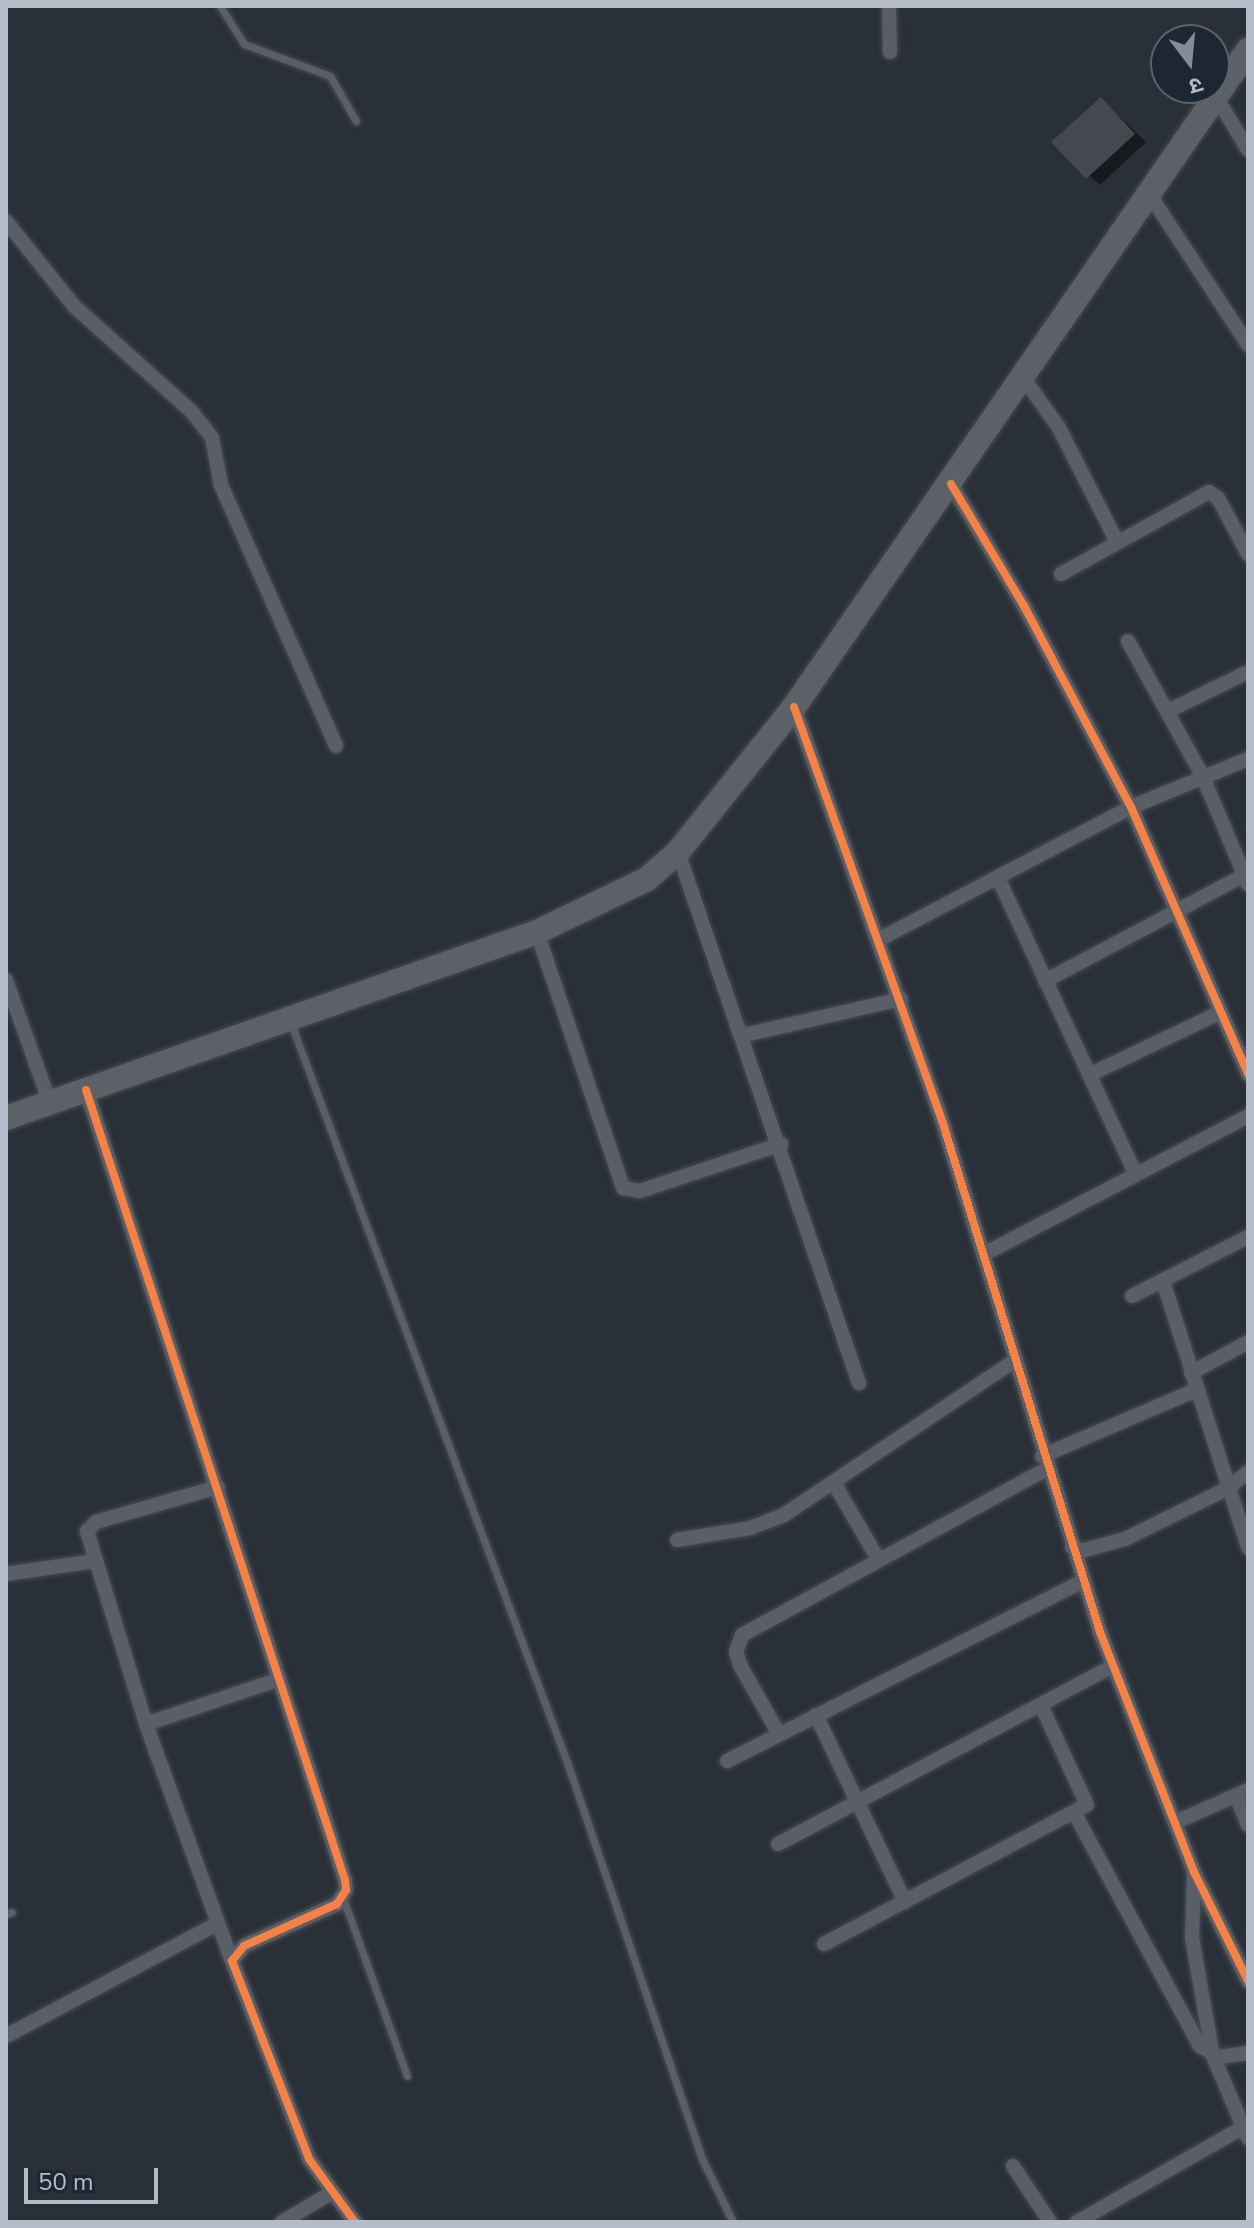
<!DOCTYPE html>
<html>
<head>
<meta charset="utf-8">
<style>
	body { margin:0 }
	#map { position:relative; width:1254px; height:2228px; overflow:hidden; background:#2a3038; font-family:"Nunito Sans","Noto Sans Devanagari",sans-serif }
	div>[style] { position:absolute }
	.shadow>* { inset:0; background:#0007 }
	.building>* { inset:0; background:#444950 }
	.roads { filter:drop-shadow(0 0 2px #484c53) drop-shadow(0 0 2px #484c53) }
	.lane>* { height:7px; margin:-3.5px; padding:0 3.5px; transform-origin:3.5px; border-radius:3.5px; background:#5a5e66 }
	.street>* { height:14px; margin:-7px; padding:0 7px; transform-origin:7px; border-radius:7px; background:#5a5e66 }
	.primary>* { height:24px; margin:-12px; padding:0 12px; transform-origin:12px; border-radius:12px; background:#5c6168 }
	.cycleway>* { height:8px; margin:-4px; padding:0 4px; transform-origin:4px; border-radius:4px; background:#f48246 }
	span { translate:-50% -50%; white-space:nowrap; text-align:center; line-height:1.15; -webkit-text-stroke:7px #1d2633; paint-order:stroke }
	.frame { position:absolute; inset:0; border:8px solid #b4bcc9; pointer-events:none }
	.north { position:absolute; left:1150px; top:24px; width:80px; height:80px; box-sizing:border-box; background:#1d2633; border:2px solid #59626f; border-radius:50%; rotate:164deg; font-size:22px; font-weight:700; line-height:32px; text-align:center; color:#b4bcc9 }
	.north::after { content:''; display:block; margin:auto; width:28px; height:36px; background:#848b96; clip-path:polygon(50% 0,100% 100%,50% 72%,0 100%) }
	.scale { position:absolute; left:24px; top:2168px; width:134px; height:36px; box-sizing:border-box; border:4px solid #b4bcc9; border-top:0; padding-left:10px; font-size:24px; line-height:28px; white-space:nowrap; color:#b4bcc9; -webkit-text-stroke:6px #1d2633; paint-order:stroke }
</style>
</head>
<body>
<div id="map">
	<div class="shadow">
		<div style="clip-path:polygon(1101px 99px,1146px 142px,1100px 185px,1054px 143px)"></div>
	</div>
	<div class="building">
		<div style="clip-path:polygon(1101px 97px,1135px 134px,1086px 179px,1051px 142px)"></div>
	</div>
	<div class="roads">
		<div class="lane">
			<div style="left:220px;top:6px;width:45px;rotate:57.7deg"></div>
			<div style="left:244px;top:44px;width:92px;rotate:20.4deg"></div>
			<div style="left:330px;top:76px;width:52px;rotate:60deg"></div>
			<div style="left:290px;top:1021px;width:794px;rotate:69.51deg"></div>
			<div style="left:568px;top:1765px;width:418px;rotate:71.2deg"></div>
			<div style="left:703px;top:2161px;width:68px;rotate:63.8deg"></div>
			<div style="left:343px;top:1898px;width:189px;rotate:70.2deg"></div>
			<div style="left:6px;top:1914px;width:6px;rotate:-18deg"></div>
		</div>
		<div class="street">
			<div style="left:889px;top:6px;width:46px;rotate:88.8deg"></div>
			<div style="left:1218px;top:100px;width:58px;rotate:59deg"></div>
			<div style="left:1150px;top:195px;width:179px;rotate:56.8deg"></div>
			<div style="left:6px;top:221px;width:109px;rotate:51.3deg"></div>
			<div style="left:74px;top:306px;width:159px;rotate:41.9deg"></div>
			<div style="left:192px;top:412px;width:33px;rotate:52deg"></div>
			<div style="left:212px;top:438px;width:48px;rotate:79.2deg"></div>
			<div style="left:221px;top:485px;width:285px;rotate:66.2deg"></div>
			<div style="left:1025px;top:380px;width:59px;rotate:54.7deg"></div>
			<div style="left:1059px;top:428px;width:128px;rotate:63deg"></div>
			<div style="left:951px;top:484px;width:142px;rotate:59.1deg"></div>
			<div style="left:1024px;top:606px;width:228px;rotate:62deg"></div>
			<div style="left:1131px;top:807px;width:292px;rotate:66.3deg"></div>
			<div style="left:1061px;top:574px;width:169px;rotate:-29deg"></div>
			<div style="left:1209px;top:492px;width:11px;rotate:34deg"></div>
			<div style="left:1218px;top:498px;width:64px;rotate:61.8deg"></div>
			<div style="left:1128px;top:641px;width:155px;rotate:61.1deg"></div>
			<div style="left:1203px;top:777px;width:116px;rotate:67.2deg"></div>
			<div style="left:794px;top:707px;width:446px;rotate:70.3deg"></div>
			<div style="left:944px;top:1127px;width:529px;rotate:72.83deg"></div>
			<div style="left:1100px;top:1632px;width:258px;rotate:68.6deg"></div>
			<div style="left:1194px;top:1872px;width:122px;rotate:63.6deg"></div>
			<div style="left:1168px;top:711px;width:89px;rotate:-26deg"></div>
			<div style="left:678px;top:852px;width:561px;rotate:71.18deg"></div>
			<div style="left:999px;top:880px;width:323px;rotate:65.1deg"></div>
			<div style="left:537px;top:932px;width:270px;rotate:71.4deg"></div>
			<div style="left:623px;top:1188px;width:17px;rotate:10deg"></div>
			<div style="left:640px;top:1191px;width:149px;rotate:-18.4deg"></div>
			<div style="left:878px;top:940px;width:286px;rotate:-27.7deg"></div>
			<div style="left:1131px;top:807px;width:126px;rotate:-22.3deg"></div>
			<div style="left:6px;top:980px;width:131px;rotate:70.3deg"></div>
			<div style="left:1045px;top:981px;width:225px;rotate:-28deg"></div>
			<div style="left:744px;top:1035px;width:161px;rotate:-12.9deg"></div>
			<div style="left:1089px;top:1075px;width:146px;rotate:-25.5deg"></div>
			<div style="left:86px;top:1090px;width:831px;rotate:71.85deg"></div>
			<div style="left:345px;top:1880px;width:10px;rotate:84deg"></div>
			<div style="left:346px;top:1890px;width:17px;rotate:123deg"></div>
			<div style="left:337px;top:1904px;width:102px;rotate:155.7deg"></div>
			<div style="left:244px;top:1946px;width:19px;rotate:129deg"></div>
			<div style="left:232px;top:1961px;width:212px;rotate:68.7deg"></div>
			<div style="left:309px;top:2159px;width:78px;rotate:53.9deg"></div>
			<div style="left:984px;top:1254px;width:298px;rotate:-27.6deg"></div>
			<div style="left:1163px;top:1281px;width:280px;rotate:72.3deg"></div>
			<div style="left:1132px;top:1296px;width:130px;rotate:-27deg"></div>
			<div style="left:1191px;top:1373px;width:65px;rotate:-28.5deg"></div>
			<div style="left:1042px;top:1456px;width:170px;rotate:-23.2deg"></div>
			<div style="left:834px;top:1483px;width:88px;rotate:59.9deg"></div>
			<div style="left:218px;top:1487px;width:127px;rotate:164deg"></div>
			<div style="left:96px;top:1522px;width:13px;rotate:135deg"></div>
			<div style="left:87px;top:1531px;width:202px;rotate:73deg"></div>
			<div style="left:146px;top:1724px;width:252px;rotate:70.1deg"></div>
			<div style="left:677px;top:1540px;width:74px;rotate:-9.3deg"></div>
			<div style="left:750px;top:1528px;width:36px;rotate:-21deg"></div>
			<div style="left:784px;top:1515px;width:277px;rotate:-33.8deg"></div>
			<div style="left:1072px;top:1547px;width:10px;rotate:24deg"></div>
			<div style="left:1081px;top:1551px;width:46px;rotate:-15.3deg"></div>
			<div style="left:1125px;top:1539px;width:117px;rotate:-26.3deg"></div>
			<div style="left:1230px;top:1487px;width:23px;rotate:-40deg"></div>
			<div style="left:6px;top:1574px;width:90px;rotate:-8.3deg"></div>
			<div style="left:816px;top:1715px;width:207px;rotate:64.5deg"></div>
			<div style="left:146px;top:1724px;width:141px;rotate:-18.6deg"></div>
			<div style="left:779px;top:1734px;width:79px;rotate:-119.5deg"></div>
			<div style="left:740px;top:1665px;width:14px;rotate:-107deg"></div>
			<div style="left:736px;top:1652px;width:18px;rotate:-71deg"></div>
			<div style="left:742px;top:1635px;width:346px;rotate:-28.6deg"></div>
			<div style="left:727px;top:1761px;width:399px;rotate:-26.8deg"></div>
			<div style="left:1236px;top:1796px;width:31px;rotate:68deg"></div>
			<div style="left:1075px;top:1814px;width:264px;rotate:61.7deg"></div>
			<div style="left:1200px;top:2046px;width:22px;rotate:30deg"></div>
			<div style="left:1219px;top:2057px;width:29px;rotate:-8deg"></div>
			<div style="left:1176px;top:1822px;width:79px;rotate:-24deg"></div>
			<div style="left:778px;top:1844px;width:379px;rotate:-28deg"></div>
			<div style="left:1194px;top:1872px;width:66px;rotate:91.7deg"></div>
			<div style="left:1192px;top:1938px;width:120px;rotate:79.9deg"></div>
			<div style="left:1213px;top:2056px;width:89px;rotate:66.9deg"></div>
			<div style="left:824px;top:1944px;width:297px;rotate:-27.9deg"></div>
			<div style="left:1087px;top:1805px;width:110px;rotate:-114.7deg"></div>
			<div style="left:6px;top:2036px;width:237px;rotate:-28deg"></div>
			<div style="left:1013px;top:2166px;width:67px;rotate:56.5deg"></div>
			<div style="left:282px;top:2222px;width:59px;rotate:-30.5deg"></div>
			<div style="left:1077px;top:2222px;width:190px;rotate:-29.7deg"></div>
		</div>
		<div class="primary">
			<div style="left:6px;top:1118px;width:563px;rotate:-19.3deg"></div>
			<div style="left:537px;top:932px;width:122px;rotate:-25.7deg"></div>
			<div style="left:647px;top:879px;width:41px;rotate:-41.1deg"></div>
			<div style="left:678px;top:852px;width:186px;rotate:-51.3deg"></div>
			<div style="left:794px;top:707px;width:799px;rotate:-55.35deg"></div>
		</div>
	</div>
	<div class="cycleway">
		<div style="left:951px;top:484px;width:142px;rotate:59.1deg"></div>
		<div style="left:1024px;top:606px;width:228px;rotate:62deg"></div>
		<div style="left:1131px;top:807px;width:292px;rotate:66.3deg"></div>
		<div style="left:794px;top:707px;width:446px;rotate:70.3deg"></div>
		<div style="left:944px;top:1127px;width:529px;rotate:72.83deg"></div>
		<div style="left:1100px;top:1632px;width:258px;rotate:68.6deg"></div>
		<div style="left:1194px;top:1872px;width:122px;rotate:63.6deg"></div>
		<div style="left:86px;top:1090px;width:831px;rotate:71.85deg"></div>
		<div style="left:345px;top:1880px;width:10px;rotate:84deg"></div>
		<div style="left:346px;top:1890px;width:17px;rotate:123deg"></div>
		<div style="left:337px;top:1904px;width:102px;rotate:155.7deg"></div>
		<div style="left:244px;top:1946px;width:19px;rotate:129deg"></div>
		<div style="left:232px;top:1961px;width:212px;rotate:68.7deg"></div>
		<div style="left:309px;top:2159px;width:78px;rotate:53.9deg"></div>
	</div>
	<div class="frame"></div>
	<div class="north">उ</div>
	<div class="scale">50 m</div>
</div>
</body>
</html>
